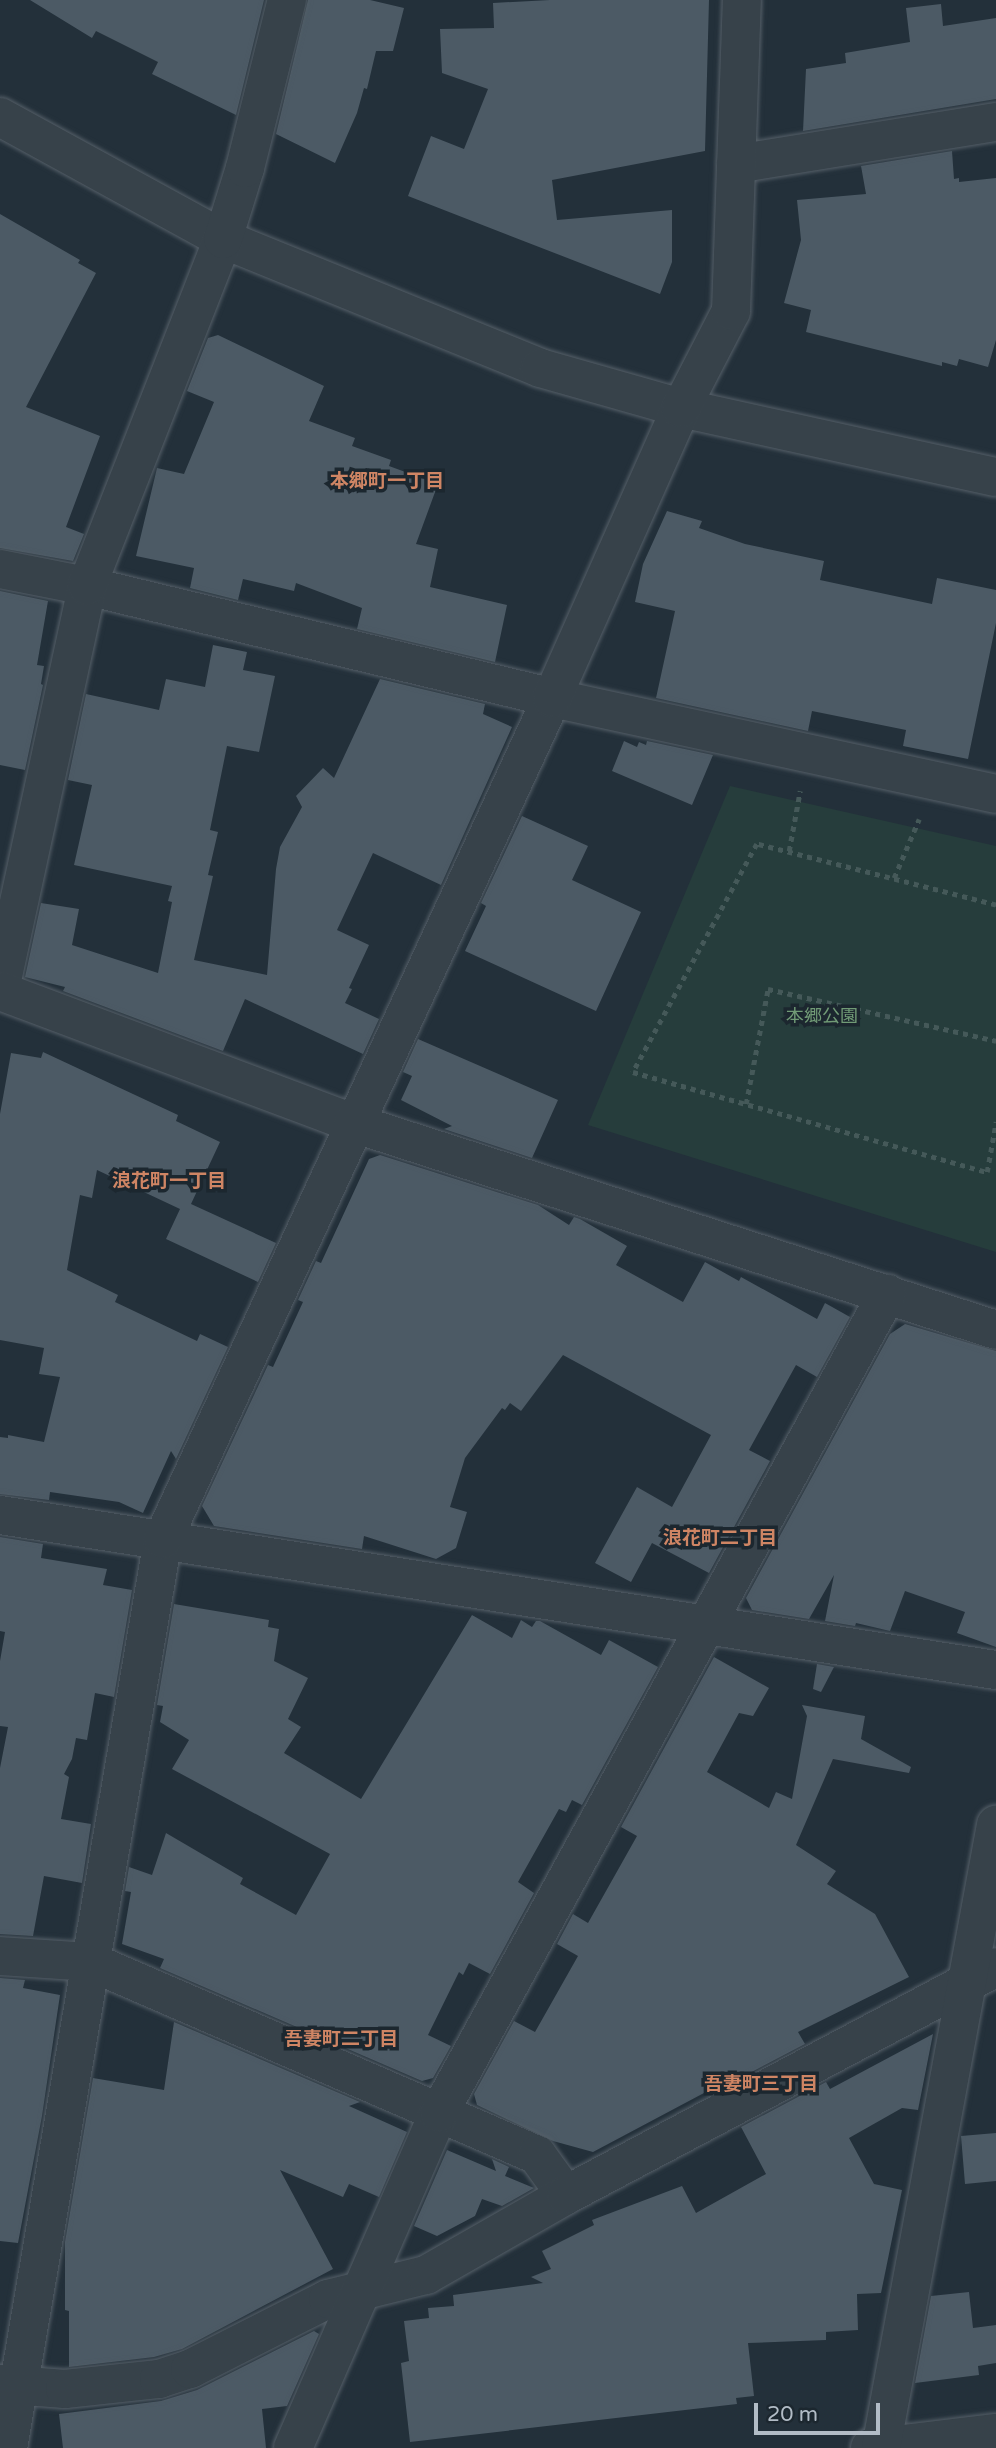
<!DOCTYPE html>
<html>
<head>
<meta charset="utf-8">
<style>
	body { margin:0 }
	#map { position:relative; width:996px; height:2448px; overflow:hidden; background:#23303a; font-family:"Varela Round","Noto Sans JP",sans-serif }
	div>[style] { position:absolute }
	.green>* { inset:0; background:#263d3c }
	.building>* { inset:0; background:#4c5a65 }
	.path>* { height:4.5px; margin-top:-2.25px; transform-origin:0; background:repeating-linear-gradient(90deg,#455959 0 5px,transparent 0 10px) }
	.roads { filter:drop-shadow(0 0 2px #555f68) drop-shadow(0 0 2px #555f68) }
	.minor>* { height:38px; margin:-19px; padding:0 19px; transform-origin:19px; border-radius:19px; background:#37424a }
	span { translate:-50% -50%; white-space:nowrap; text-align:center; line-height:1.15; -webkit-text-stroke:7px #1c272f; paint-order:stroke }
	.park-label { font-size:18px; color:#719b76 }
	.neighbourhood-label { font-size:19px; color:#cf8564; font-weight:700 }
	.scale { position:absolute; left:754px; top:2403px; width:126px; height:32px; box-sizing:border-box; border:4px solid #b2bcc6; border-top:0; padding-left:9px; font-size:21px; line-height:24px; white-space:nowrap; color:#b2bcc6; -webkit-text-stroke:5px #1c272f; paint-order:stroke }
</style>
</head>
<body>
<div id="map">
	<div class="green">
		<div style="clip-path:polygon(730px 786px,996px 846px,996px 1252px,588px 1125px)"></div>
	</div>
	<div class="building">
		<div style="clip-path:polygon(30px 0,264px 0,236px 115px,152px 74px,158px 62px,96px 31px,92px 38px)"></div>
		<div style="clip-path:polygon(308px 0,370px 0,404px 8px,393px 51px,376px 51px,367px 89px,364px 88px,357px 113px,335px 163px,276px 134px)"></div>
		<div style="clip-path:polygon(550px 0,709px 0,705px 151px,552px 180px,557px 220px,672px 210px,672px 262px,660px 294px,408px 196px,431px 136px,464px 149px,488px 89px,442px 73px,440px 29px,494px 28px,493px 3px)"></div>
		<div style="clip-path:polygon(941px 4px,943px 26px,996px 18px,996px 99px,803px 131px,806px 69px,846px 63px,845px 53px,910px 42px,906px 8px)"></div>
		<div style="clip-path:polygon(952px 151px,954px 179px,959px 178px,959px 182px,996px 178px,996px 340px,988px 367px,959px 359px,957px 366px,942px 362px,942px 366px,806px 332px,811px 310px,784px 303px,801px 240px,797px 200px,866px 194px,861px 166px)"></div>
		<div style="clip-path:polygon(0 214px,80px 260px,78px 263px,96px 273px,26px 407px,100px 436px,66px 527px,84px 534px,73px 561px,0 548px)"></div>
		<div style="clip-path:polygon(218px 335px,324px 386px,309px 421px,355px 438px,352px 446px,391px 460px,389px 466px,438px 484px,416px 544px,438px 549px,430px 587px,507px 605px,495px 662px,357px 629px,362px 608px,296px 583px,294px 591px,243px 579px,238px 600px,190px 588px,194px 568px,136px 556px,157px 468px,184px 474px,214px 402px,187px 391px,208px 338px)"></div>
		<div style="clip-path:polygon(667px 511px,702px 521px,699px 528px,745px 544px,824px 561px,820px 580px,932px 604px,937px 578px,996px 590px,996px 623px,968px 759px,903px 746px,906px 730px,812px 711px,808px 731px,656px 698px,675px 611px,635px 602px,643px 564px)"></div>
		<div style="clip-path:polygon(0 591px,48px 601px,37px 665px,44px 666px,41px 684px,43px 685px,25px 770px,0 765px)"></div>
		<div style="clip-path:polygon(213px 645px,247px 652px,243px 670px,275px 676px,259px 752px,227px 746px,210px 830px,218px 832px,208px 875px,213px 876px,194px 960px,267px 975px,276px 869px,280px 847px,302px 807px,296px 796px,323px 768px,334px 778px,380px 679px,485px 704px,483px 714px,512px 727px,441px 885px,373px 853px,337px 930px,369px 945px,349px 988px,352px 989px,345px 1003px,379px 1019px,363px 1054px,245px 999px,223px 1051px,63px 991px,65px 987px,25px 977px,41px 903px,79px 909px,72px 945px,158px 973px,172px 902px,168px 901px,172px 886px,74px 865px,92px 785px,68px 780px,86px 694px,159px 710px,166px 679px,205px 687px)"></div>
		<div style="clip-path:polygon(624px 741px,637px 747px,639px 742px,646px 745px,647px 741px,713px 755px,692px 805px,612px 771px)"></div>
		<div style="clip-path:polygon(522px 816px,588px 846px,572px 880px,641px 912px,596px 1011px,465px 951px,486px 906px,481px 903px)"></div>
		<div style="clip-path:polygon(418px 1039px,558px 1100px,532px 1158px,444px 1129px,452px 1126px,401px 1100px,412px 1076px,403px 1072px)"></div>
		<div style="clip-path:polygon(43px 1052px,178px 1115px,176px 1121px,220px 1142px,191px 1204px,276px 1243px,258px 1282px,166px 1239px,180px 1209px,97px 1170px,92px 1198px,80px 1195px,67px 1270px,118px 1295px,115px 1302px,197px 1341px,200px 1334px,228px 1347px,176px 1459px,171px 1451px,143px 1513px,119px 1502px,50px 1492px,49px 1500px,0 1494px,0 1437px,8px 1438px,8px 1435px,44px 1442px,60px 1377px,39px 1374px,44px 1348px,0 1340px,0 1114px,11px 1053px,41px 1058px)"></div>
		<div style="clip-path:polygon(380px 1155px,538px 1205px,569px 1225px,574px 1217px,580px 1219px,627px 1246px,616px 1265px,683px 1302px,705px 1262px,739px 1281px,741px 1277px,817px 1319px,825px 1303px,850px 1317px,817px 1377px,796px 1365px,749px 1450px,770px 1461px,709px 1573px,652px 1543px,631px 1582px,595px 1563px,637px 1487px,672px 1507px,711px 1435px,563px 1355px,521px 1411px,510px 1403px,505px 1410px,502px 1408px,465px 1458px,450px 1507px,467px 1512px,456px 1548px,436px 1559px,364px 1536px,362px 1549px,214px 1526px,202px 1506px,268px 1365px,273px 1367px,303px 1302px,298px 1300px,316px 1261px,321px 1263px,369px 1159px)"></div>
		<div style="clip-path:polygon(905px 1324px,996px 1351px,996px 1647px,957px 1633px,965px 1612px,905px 1591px,890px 1631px,856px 1623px,855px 1626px,825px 1621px,834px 1575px,809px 1619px,752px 1610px,746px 1598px,890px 1334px)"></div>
		<div style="clip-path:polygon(0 1537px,43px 1544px,41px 1558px,107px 1569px,103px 1585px,132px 1590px,114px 1697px,95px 1693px,87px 1740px,76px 1738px,72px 1759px,64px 1774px,69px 1777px,61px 1819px,91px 1824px,82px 1883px,44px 1876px,33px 1936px,0 1934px,0 1768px,8px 1727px,0 1726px,0 1661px,5px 1632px,0 1631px)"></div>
		<div style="clip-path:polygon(174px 1604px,269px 1620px,268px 1627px,279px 1629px,274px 1661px,308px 1678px,288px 1719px,301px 1727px,284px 1753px,361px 1799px,472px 1615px,512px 1638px,521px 1620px,532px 1627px,536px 1621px,540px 1621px,601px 1655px,609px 1640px,658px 1667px,582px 1805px,572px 1800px,566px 1812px,559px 1809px,518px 1882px,534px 1893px,490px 1974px,469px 1963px,463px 1975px,459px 1972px,428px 2035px,451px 2046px,433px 2078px,422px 2081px,160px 1968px,164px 1959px,122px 1944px,131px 1892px,125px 1891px,129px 1867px,152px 1875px,166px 1833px,243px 1878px,240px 1884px,296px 1915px,330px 1854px,172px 1769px,189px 1740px,160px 1722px,163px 1706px,157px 1705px)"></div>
		<div style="clip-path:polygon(714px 1657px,769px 1688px,753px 1716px,739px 1713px,707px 1772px,769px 1808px,776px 1792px,792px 1799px,807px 1716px,802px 1705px,865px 1716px,861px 1739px,911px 1767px,909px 1773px,833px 1759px,796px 1845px,836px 1871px,827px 1884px,875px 1914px,909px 1977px,798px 2032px,805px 2044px,721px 2088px,719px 2085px,593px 2152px,553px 2141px,477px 2105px,474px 2094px,514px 2021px,535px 2032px,578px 1956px,557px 1944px,573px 1914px,588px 1923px,637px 1836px,621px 1827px)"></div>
		<div style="clip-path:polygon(817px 1664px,834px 1667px,821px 1692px,813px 1689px)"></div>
		<div style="clip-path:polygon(0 1978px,25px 1980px,23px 1988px,60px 1995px,42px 2116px,18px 2243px,0 2241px)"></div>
		<div style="clip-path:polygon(174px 2022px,360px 2102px,349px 2106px,407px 2132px,379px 2197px,349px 2184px,343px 2197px,280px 2170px,333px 2269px,182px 2349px,154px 2357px,69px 2367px,69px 2311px,65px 2310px,65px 2242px,93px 2078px,164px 2090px)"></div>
		<div style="clip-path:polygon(933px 2034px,918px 2110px,902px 2108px,849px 2138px,874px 2184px,902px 2190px,881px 2293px,857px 2294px,858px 2330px,826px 2332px,826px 2340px,748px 2343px,754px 2396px,736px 2398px,737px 2404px,410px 2442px,401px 2363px,409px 2361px,404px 2321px,429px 2318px,428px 2308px,454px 2306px,453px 2295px,543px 2283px,531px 2277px,551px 2269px,542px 2251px,594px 2225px,592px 2220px,682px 2186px,696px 2213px,766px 2174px,741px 2127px,826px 2082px,830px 2089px)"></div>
		<div style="clip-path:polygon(996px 2133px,996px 2181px,965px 2184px,961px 2136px)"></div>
		<div style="clip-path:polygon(447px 2150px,496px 2171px,492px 2159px,509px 2167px,505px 2176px,534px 2188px,502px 2206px,482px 2199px,475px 2216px,437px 2236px,414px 2226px)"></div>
		<div style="clip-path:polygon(969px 2292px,973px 2328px,996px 2325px,996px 2363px,978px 2366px,979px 2375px,915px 2383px,931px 2296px)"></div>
		<div style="clip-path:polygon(314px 2331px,319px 2334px,287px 2406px,262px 2409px,266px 2448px,63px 2448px,59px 2414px,161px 2401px,197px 2390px)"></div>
	</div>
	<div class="path">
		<div style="left:789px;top:851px;width:61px;rotate:-79.6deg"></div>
		<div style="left:894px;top:878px;width:64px;rotate:-67deg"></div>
		<div style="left:996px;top:905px;width:247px;rotate:-165.7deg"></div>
		<div style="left:757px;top:844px;width:260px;rotate:118.5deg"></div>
		<div style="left:633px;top:1072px;width:368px;rotate:15.8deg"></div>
		<div style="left:987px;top:1172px;width:51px;rotate:-79.8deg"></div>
		<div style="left:746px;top:1104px;width:117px;rotate:-79.2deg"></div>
		<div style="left:768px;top:989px;width:234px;rotate:12.8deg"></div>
	</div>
	<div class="roads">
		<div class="minor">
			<div style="left:0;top:117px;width:254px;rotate:28.7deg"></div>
			<div style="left:223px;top:239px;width:342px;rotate:22.1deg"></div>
			<div style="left:540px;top:368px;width:147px;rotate:15.8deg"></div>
			<div style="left:681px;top:408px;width:322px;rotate:12.4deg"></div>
			<div style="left:736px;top:164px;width:263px;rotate:-9.2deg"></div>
			<div style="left:0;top:569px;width:89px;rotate:11.1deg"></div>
			<div style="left:87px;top:586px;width:478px;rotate:13.5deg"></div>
			<div style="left:552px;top:698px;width:454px;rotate:12.2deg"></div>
			<div style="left:0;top:990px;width:413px;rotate:-77.8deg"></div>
			<div style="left:87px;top:586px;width:373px;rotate:-68.6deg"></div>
			<div style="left:223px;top:239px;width:74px;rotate:-72.8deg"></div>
			<div style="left:245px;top:168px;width:173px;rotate:-76deg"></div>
			<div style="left:0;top:991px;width:377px;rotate:20.5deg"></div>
			<div style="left:353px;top:1123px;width:675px;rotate:17.84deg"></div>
			<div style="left:0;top:1515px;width:1008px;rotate:8.85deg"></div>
			<div style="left:0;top:1956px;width:91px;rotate:3.8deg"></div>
			<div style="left:91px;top:1962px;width:486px;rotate:23.4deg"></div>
			<div style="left:537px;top:2155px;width:49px;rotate:54.1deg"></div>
			<div style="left:0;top:2384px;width:65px;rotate:4.4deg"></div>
			<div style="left:65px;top:2389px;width:95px;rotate:-6.1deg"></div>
			<div style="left:159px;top:2379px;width:33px;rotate:-18deg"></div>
			<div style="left:190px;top:2369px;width:155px;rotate:-26.9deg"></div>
			<div style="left:328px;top:2299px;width:101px;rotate:-13.8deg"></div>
			<div style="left:426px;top:2275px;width:161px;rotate:-29.7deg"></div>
			<div style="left:566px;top:2195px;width:487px;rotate:-27.9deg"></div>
			<div style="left:8px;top:2448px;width:922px;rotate:-80.32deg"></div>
			<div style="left:163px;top:1539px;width:927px;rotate:-65.18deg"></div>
			<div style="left:552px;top:698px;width:317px;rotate:-66deg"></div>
			<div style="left:681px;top:408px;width:109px;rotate:-62.7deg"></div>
			<div style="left:731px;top:311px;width:311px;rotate:-88deg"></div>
			<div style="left:293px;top:2448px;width:365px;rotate:-66.5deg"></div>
			<div style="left:439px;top:2113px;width:934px;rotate:-61.32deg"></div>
			<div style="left:870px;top:2448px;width:127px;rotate:-6.8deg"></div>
			<div style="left:881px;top:2448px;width:634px;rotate:-79.54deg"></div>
		</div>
	</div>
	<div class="park-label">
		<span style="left:822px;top:1016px">本郷公園</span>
	</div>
	<div class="neighbourhood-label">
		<span style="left:387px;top:482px">本郷町一丁目</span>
		<span style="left:169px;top:1182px">浪花町一丁目</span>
		<span style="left:720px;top:1539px">浪花町二丁目</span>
		<span style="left:341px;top:2040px">吾妻町二丁目</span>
		<span style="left:761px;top:2085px">吾妻町三丁目</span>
	</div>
	<div class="scale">20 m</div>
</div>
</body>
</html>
